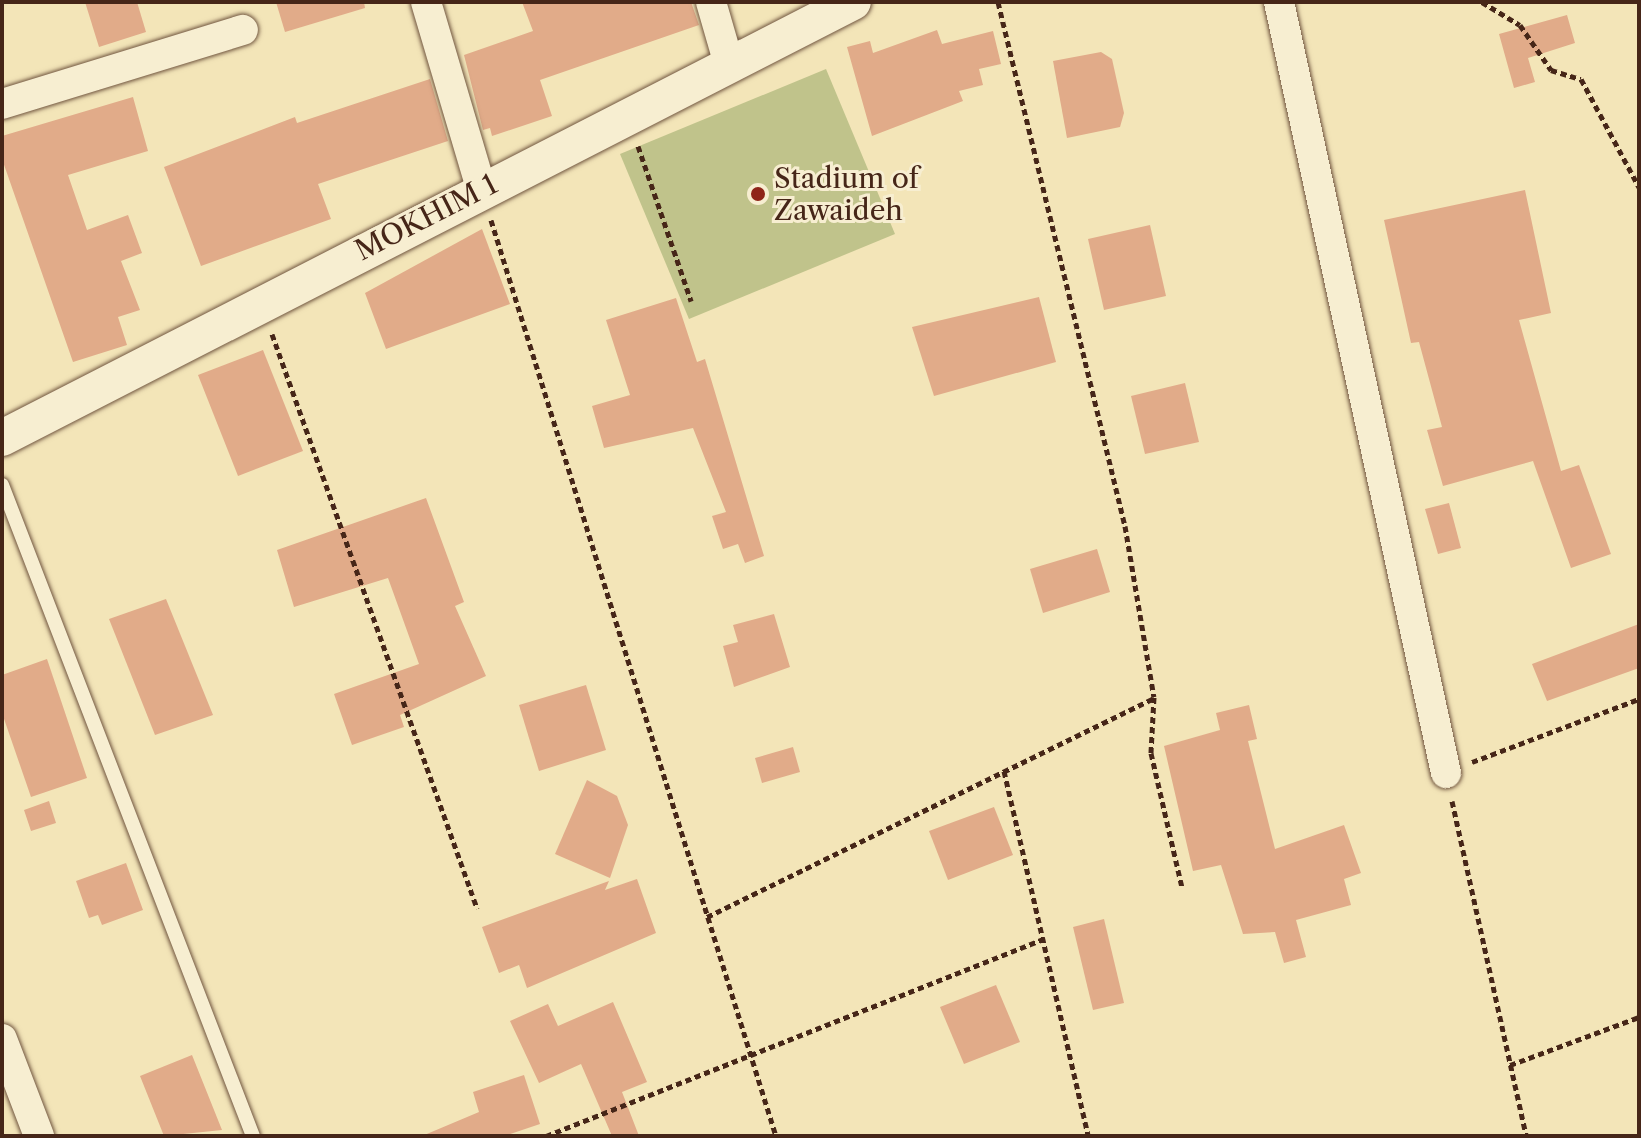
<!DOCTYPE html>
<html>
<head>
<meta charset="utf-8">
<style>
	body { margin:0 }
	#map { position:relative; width:1641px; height:1138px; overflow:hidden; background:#f3e5b8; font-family:"Libre Caslon Text",serif }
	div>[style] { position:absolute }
	.green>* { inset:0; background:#c0c38b }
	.building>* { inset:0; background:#e1ab89 }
	.path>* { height:5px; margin-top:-2.5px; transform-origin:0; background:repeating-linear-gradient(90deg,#462618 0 6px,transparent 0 10px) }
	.roads { filter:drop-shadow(0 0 2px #715640) drop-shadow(0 0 2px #715640) }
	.service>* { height:14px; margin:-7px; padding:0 7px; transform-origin:7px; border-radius:7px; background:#f7eed1 }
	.minor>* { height:30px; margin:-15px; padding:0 15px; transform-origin:15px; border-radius:15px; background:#f7eed1 }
	.tertiary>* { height:36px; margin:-18px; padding:0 18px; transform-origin:18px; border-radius:18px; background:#f7eed1 }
	.dots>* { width:22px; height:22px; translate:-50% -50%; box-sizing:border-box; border:4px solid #f7eed1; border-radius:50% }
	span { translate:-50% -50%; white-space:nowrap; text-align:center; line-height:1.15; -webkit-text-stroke:6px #f7eed1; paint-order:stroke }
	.poi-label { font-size:28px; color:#462618 }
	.left { translate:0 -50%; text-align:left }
	.street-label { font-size:28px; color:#462618 }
	.frame { position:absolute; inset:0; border:4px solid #462618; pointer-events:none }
</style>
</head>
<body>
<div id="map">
	<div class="green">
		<div style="clip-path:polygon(826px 69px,895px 234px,689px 319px,620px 154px)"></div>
	</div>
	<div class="building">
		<div style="clip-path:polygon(85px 2px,137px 2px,146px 32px,99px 47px)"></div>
		<div style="clip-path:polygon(276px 2px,364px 2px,365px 8px,285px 32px)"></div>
		<div style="clip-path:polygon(522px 2px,691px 2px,699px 25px,540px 80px,552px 116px,492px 136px,490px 128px,483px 130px,464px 55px,533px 31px)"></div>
		<div style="clip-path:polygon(1567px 15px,1575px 43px,1528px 58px,1535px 82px,1514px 88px,1499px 34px)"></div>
		<div style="clip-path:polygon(937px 30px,942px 44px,993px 31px,1001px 64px,979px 69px,983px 85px,959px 91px,963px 101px,872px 136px,847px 47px,870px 41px,873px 53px)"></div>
		<div style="clip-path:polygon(1101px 52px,1112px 59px,1124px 113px,1120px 127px,1067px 138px,1053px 61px)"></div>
		<div style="clip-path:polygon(430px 79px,448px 141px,318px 184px,331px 219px,201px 266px,164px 167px,295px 117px,297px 123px)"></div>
		<div style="clip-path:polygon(133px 97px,148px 151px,68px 175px,87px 230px,128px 215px,142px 253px,121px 261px,140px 310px,118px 317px,127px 345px,73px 362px,2px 159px,2px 136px)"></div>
		<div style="clip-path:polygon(1525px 190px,1551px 313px,1519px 320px,1561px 471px,1579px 465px,1611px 554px,1571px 568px,1533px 461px,1443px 486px,1427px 430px,1442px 427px,1419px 342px,1411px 343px,1384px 220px)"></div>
		<div style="clip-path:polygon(1150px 225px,1166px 296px,1104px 310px,1088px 239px)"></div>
		<div style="clip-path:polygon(482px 229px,510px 304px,386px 349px,365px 293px)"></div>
		<div style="clip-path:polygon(1039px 297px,1056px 362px,934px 396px,912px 327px)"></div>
		<div style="clip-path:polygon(676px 298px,697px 362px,705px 359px,764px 556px,745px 563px,738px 544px,723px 549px,712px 516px,726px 512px,693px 428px,604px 448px,592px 406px,630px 395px,606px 320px)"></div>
		<div style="clip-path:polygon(263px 350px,303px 451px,238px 476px,198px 375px)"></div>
		<div style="clip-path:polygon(1185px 383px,1199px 442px,1145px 454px,1131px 396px)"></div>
		<div style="clip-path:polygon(426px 498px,464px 602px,455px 606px,486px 676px,400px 715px,404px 727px,352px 745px,334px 694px,419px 664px,388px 578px,294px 607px,277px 550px)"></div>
		<div style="clip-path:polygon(1449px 503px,1461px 548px,1438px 554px,1425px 509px)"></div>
		<div style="clip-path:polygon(1097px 549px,1110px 592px,1043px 613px,1030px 569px)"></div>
		<div style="clip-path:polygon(166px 599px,213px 715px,155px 735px,109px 619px)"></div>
		<div style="clip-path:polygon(774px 614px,790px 667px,734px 687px,723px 646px,738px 642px,733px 625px)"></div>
		<div style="clip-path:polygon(1639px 624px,1639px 668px,1547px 701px,1532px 664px)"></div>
		<div style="clip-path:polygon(47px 659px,87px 778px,31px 797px,2px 713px,2px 675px)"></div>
		<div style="clip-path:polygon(586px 685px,606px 750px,539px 771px,519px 705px)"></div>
		<div style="clip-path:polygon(1249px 705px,1257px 739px,1248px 741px,1275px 849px,1344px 825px,1361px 873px,1344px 879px,1351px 905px,1296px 920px,1306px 957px,1284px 963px,1275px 932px,1243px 934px,1221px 865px,1193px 871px,1164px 746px,1220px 730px,1216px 713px)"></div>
		<div style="clip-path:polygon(793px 747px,800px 772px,762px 783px,755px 758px)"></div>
		<div style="clip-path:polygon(587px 780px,617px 796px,628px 825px,610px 878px,555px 854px)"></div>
		<div style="clip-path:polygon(49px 801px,56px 823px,31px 831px,24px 810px)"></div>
		<div style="clip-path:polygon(994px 807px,1013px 855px,948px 880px,929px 831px)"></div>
		<div style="clip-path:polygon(126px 863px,143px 910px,102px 925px,98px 915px,89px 918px,76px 881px)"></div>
		<div style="clip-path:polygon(637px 879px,656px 933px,527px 988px,519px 965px,499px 973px,482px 927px,609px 881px,605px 890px)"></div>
		<div style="clip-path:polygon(1104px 919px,1124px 1003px,1093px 1010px,1073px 927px)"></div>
		<div style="clip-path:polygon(996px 985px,1020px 1042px,964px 1064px,940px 1007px)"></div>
		<div style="clip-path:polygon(613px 1002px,647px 1082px,622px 1092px,639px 1136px,612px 1136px,581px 1064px,539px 1083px,510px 1021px,548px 1004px,558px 1026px)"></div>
		<div style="clip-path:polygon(192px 1055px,222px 1130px,164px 1136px,140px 1076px)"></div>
		<div style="clip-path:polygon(524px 1075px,540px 1124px,504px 1136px,422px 1136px,479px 1112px,473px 1092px)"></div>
	</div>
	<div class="path">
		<div style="left:998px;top:2px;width:539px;rotate:76.38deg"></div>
		<div style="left:1125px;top:526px;width:173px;rotate:80.4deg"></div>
		<div style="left:1154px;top:697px;width:56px;rotate:93.1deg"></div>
		<div style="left:1151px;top:753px;width:138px;rotate:77deg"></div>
		<div style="left:1482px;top:2px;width:44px;rotate:31.2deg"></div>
		<div style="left:1520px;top:25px;width:55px;rotate:55.4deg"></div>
		<div style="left:1551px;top:70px;width:31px;rotate:17deg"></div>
		<div style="left:1581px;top:79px;width:123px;rotate:61.8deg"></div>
		<div style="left:638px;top:146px;width:164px;rotate:71.1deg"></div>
		<div style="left:491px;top:220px;width:959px;rotate:72.72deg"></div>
		<div style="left:272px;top:334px;width:610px;rotate:70.35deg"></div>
		<div style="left:1472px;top:762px;width:178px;rotate:-20.7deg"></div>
		<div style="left:1004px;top:771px;width:375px;rotate:77deg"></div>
		<div style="left:1452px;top:801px;width:343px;rotate:77.5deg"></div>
		<div style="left:707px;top:917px;width:498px;rotate:-26.1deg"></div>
		<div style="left:1510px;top:1065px;width:138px;rotate:-20.4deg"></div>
		<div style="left:546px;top:1136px;width:538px;rotate:-21.6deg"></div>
	</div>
	<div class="roads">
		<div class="service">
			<div style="left:2px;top:485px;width:698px;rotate:68.92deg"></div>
		</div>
		<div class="minor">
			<div style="left:426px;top:2px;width:194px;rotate:73.5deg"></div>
			<div style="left:711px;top:2px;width:61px;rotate:73.9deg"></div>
			<div style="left:1279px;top:2px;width:789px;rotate:77.78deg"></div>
			<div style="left:2px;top:104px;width:252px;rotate:-17.1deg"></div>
			<div style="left:2px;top:1039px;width:104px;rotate:69.1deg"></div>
		</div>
		<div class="tertiary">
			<div style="left:2px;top:438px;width:956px;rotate:-27.13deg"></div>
		</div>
	</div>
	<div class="dots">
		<div style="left:758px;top:194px;background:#8f2418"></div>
	</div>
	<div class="poi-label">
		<span class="left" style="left:774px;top:194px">Stadium of<br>Zawaideh</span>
	</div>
	<div class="street-label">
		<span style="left:426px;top:217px;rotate:-27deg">MOKHIM 1</span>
	</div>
	<div class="frame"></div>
</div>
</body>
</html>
